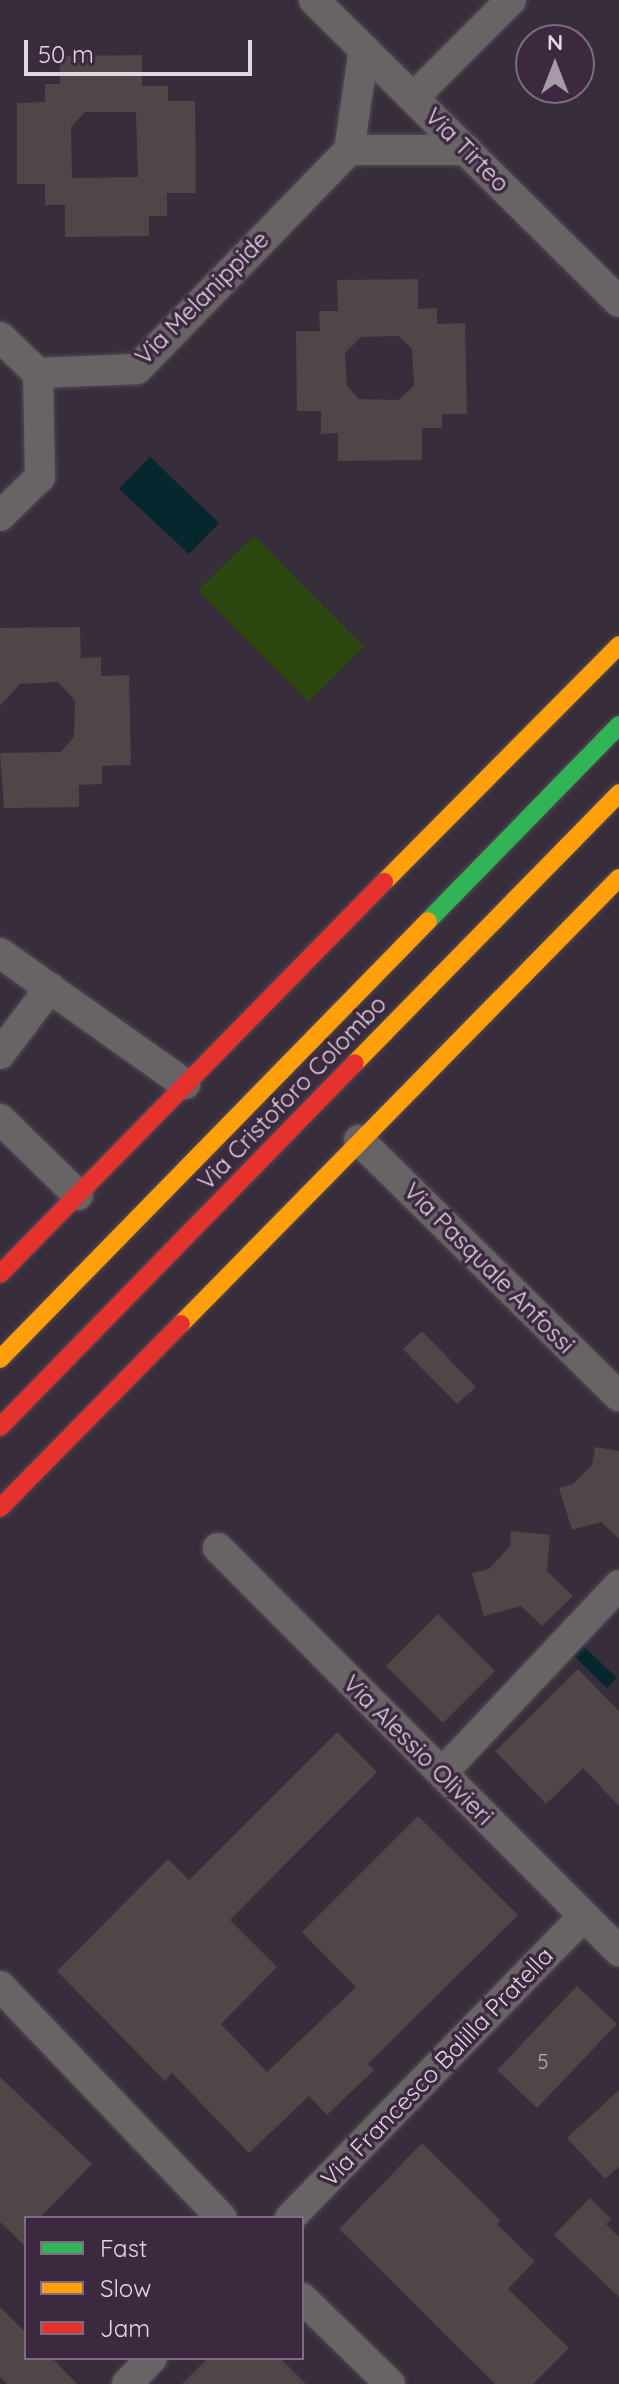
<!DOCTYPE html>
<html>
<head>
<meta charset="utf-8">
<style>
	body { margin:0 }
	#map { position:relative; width:619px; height:2384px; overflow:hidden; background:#382d3a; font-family:Quicksand,sans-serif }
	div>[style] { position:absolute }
	.green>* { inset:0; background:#2c4710 }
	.water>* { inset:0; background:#05272d }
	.building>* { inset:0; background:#4f4648 }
	.roads { filter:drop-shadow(0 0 2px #524954) drop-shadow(0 0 2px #524954) }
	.street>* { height:30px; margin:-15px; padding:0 15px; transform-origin:15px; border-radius:15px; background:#686365 }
	.fast>* { height:18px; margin:-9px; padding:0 9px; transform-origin:9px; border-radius:9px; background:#30b455 }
	.slow>* { height:18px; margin:-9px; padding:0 9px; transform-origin:9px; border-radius:9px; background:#ff9f0a }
	.jam>* { height:18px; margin:-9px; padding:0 9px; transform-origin:9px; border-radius:9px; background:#e5322d }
	span { translate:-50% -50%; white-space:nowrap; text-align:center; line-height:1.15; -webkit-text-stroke:7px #3c283f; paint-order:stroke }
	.number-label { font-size:20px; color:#bdb1bc }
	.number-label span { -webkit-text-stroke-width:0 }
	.street-label { font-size:24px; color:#e2d5e3 }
	.legend { position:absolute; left:24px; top:2216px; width:280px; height:144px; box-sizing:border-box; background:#3c283f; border:2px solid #7e6d81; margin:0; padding:10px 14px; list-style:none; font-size:24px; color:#e2d5e3 }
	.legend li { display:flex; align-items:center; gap:16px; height:40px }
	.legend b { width:40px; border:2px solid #7e6d81 }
	.north { position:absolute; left:515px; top:24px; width:80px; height:80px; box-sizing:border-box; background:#3c283f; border:2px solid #7e6d81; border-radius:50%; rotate:0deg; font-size:22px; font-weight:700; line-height:32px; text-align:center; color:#e2d5e3 }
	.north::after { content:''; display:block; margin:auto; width:28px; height:36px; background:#a69aa8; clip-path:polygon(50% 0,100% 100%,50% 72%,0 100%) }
	.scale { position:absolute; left:24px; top:40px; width:228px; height:36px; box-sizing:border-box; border:4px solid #e2d5e3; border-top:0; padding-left:10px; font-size:24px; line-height:28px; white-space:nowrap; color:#e2d5e3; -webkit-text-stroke:6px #3c283f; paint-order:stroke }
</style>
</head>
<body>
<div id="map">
	<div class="green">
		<div style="clip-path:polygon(254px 535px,364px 647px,308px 702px,198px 590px)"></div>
	</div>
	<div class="water">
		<div style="clip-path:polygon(150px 457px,219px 523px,189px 554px,119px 489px)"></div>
		<div style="clip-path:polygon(583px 1646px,617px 1678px,607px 1688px,574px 1656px)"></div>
	</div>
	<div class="building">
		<div style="clip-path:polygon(evenodd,142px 55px,142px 86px,168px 86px,168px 101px,195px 101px,196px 193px,167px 193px,167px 216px,149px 216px,149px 236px,65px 237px,65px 205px,45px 205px,45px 184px,17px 184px,17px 103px,45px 102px,45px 84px,60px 84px,60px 56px,142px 55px,85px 112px,136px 112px,138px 177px,72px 178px,71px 127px,85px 112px)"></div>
		<div style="clip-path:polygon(evenodd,418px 279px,418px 309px,437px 308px,437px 324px,465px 323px,467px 414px,442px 414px,442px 428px,422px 428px,422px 460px,338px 461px,338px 433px,321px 434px,321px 411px,297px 411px,296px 331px,320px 331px,319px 311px,338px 311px,337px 280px,418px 279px,398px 336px,412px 349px,414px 385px,399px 400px,359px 399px,347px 386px,345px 353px,361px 337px,398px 336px)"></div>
		<div style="clip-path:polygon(80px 627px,81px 658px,101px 657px,101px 676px,129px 675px,131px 765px,102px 766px,102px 784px,79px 785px,79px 807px,4px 808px,0 753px,61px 752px,74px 737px,75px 701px,58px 682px,20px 684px,0 706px,0 628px)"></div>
		<div style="clip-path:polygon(422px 1331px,476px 1387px,457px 1404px,403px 1349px)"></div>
		<div style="clip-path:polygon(595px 1447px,619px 1451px,619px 1539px,601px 1522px,572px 1530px,559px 1488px,573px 1484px,592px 1465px)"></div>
		<div style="clip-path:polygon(511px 1531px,550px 1535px,547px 1571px,573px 1596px,542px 1626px,521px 1606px,484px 1616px,472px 1573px,489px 1569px,510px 1546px)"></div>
		<div style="clip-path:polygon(438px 1614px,495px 1671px,443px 1723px,386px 1666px)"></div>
		<div style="clip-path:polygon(578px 1669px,619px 1711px,619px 1806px,583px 1768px,546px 1804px,495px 1751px)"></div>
		<div style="clip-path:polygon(337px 1732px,377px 1772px,230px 1920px,277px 1967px,221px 2024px,267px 2072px,356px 1987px,302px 1932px,418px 1816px,518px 1915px,368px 2064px,374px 2070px,327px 2115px,309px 2096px,249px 2153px,172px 2073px,165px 2081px,57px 1971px,168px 1859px,189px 1880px)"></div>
		<div style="clip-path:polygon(577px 1986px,617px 2024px,537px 2108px,497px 2070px)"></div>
		<div style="clip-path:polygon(0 2077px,92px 2164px,40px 2218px,26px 2218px,26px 2247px,0 2222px)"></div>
		<div style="clip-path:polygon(619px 2090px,619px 2167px,605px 2179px,567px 2138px)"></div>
		<div style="clip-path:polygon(422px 2143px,501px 2221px,497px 2224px,535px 2261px,508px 2289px,569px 2348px,533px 2384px,495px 2384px,339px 2229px)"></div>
		<div style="clip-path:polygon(590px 2198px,611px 2219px,606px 2224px,619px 2237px,619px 2297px,554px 2235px)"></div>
		<div style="clip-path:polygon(0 2307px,26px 2333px,26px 2358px,52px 2358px,77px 2384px,7px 2384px,0 2377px)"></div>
		<div style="clip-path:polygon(208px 2358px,280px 2358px,306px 2384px,182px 2384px)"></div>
	</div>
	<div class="roads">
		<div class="street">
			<div style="left:314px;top:0;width:429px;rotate:44.7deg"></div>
			<div style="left:364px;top:49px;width:102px;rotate:98.4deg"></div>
			<div style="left:349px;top:150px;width:118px"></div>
			<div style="left:414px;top:97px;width:137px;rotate:-45deg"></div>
			<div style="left:0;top:337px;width:52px;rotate:43.5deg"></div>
			<div style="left:0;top:516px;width:56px;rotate:-44.3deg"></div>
			<div style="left:40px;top:477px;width:104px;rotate:-91.1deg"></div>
			<div style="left:38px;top:373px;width:99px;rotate:-2.3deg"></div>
			<div style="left:137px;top:369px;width:305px;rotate:-45.9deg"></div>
			<div style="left:0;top:953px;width:227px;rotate:35.3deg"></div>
			<div style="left:0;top:1054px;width:83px;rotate:-52.9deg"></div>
			<div style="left:0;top:1119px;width:109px;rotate:44.3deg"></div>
			<div style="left:359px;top:1140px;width:365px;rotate:44.6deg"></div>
			<div style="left:218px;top:1548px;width:569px;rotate:45.14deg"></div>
			<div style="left:442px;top:1773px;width:258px;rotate:-46.7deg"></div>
			<div style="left:0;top:1986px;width:321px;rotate:46.3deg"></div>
			<div style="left:290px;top:2218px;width:421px;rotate:-45.8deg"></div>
			<div style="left:302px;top:2298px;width:123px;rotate:44.3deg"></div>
			<div style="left:127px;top:2384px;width:36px;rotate:-46deg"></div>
		</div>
		<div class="fast">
			<div style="left:428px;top:921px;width:274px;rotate:-45.7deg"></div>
		</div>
		<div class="slow">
			<div style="left:384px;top:882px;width:334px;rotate:-45.2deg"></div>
			<div style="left:355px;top:1063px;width:378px;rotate:-45.6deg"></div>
			<div style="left:181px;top:1324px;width:625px;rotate:-45.52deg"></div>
			<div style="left:0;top:1359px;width:612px;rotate:-45.66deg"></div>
		</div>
		<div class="jam">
			<div style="left:0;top:1274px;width:549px;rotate:-45.59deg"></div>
			<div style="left:0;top:1427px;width:508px;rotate:-45.72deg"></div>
			<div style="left:0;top:1508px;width:258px;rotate:-45.5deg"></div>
		</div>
	</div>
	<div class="number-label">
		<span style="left:543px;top:2061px">5</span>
	</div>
	<div class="street-label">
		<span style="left:467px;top:150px;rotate:45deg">Via Tirteo</span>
		<span style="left:202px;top:298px;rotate:-45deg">Via Melanippide</span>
		<span style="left:292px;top:1093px;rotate:-46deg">Via Cristoforo Colombo</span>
		<span style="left:489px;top:1268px;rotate:45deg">Via Pasquale Anfossi</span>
		<span style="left:418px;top:1750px;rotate:45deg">Via Alessio Olivieri</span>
		<span style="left:437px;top:2067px;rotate:-46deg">Via Francesco Balilla Pratella</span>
	</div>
	<ul class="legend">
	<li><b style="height:10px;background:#30b455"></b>Fast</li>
	<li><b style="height:10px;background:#ff9f0a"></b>Slow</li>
	<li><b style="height:10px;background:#e5322d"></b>Jam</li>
	</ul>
	<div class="north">N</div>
	<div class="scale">50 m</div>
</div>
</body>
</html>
